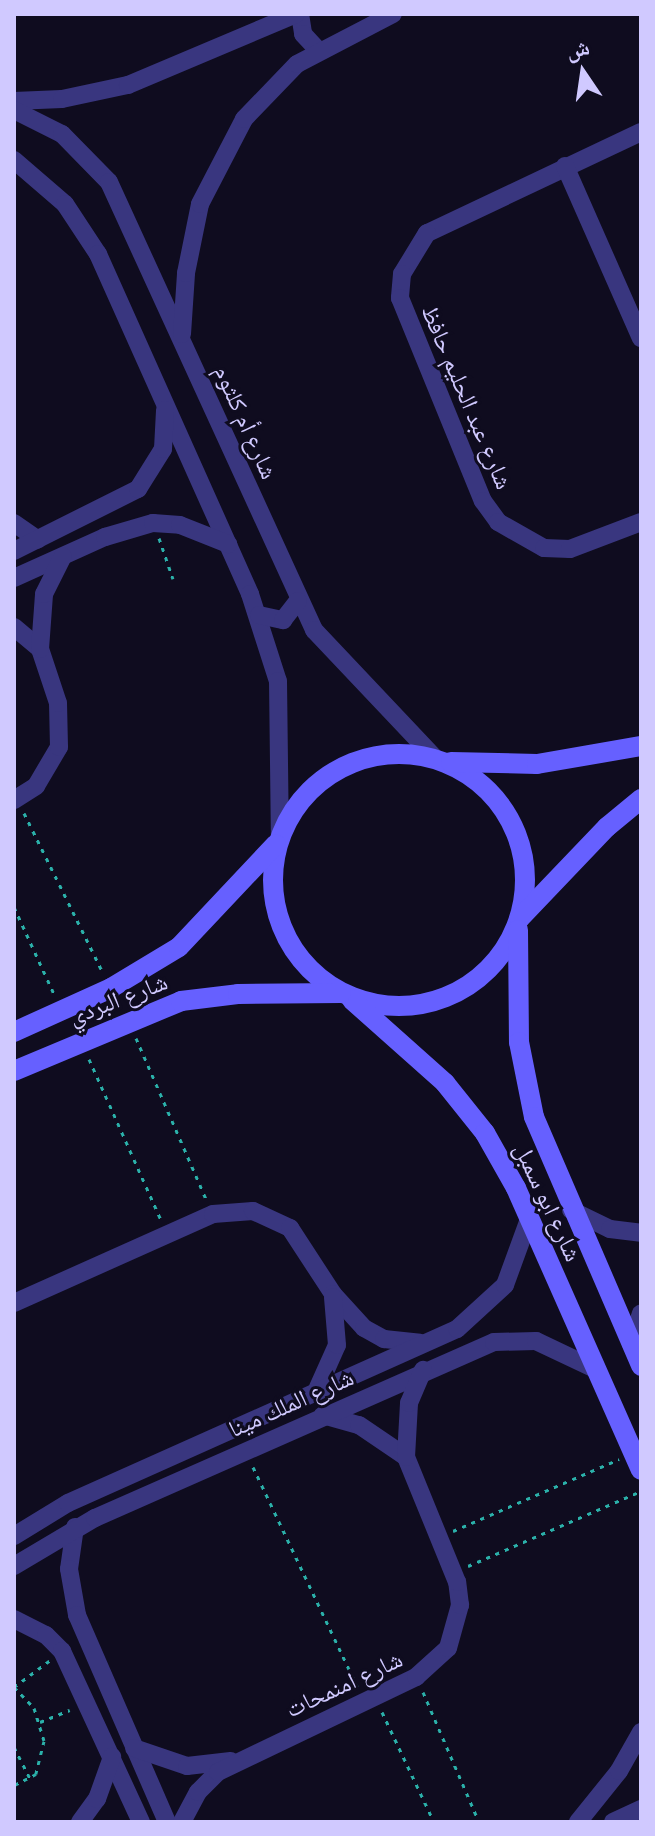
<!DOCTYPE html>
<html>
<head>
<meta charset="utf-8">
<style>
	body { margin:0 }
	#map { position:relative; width:655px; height:1836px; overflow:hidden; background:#0f0c1f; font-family:"IBM Plex Sans","Noto Naskh Arabic",sans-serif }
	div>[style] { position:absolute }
	.path>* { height:3px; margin-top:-1.5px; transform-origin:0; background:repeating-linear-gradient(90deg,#2bb1aa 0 4px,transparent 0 10px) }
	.street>* { height:18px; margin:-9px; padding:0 9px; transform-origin:9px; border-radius:9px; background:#39367f }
	.secondary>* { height:20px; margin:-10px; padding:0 10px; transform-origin:10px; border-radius:10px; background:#6660ff }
	.secondary>.ring { margin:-10px; padding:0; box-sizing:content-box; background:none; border:20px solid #6660ff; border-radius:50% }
	span { translate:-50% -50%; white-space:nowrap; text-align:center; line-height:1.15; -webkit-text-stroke:6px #0f0c1f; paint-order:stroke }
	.street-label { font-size:24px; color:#d0c9ff }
	.frame { position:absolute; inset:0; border:16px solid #d0c9ff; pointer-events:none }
	.north { position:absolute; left:543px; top:32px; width:80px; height:80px; -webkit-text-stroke:6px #0f0c1f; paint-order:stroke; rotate:347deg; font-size:22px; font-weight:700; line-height:32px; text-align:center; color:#d0c9ff }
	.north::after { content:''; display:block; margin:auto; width:28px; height:36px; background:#d0c9ff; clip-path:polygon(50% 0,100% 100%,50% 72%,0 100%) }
</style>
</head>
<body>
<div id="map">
	<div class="path">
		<div style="left:159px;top:538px;width:43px;rotate:71.1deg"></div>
		<div style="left:24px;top:813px;width:176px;rotate:63.7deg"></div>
		<div style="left:14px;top:907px;width:96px;rotate:65.3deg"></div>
		<div style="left:136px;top:1038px;width:176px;rotate:66.5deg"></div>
		<div style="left:89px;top:1059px;width:176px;rotate:65.9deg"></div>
		<div style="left:253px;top:1467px;width:245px;rotate:64.6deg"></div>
		<div style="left:453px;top:1531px;width:181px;rotate:-23.4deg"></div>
		<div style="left:468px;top:1566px;width:189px;rotate:-23.4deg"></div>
		<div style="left:14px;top:1687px;width:29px;rotate:46deg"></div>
		<div style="left:34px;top:1708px;width:34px;rotate:73deg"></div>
		<div style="left:44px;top:1741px;width:34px;rotate:104deg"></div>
		<div style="left:36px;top:1774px;width:25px;rotate:153deg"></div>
		<div style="left:14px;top:1687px;width:44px;rotate:-36.6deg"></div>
		<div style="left:423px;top:1692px;width:142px;rotate:66.7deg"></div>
		<div style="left:382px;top:1712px;width:122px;rotate:64.7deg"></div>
		<div style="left:14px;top:1722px;width:15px;rotate:90deg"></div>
		<div style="left:40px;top:1722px;width:32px;rotate:-22deg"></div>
		<div style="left:14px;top:1747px;width:36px;rotate:63deg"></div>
	</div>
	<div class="street">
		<div style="left:300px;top:14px;width:20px;rotate:81deg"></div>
		<div style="left:303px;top:34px;width:22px;rotate:47deg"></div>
		<div style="left:14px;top:101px;width:48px;rotate:-2.4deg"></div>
		<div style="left:62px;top:99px;width:67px;rotate:-12deg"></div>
		<div style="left:128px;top:85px;width:182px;rotate:-22.9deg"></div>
		<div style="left:14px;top:110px;width:54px;rotate:26.6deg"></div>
		<div style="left:62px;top:134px;width:67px;rotate:45.6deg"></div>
		<div style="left:109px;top:182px;width:493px;rotate:65.4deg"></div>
		<div style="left:314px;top:630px;width:178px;rotate:46.6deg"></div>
		<div style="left:641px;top:132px;width:237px;rotate:154.7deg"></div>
		<div style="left:427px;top:233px;width:48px;rotate:121.4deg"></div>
		<div style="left:402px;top:274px;width:24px;rotate:95deg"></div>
		<div style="left:400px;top:298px;width:219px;rotate:67.8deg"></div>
		<div style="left:483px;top:501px;width:26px;rotate:54deg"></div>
		<div style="left:498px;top:522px;width:53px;rotate:29.5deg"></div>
		<div style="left:544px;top:548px;width:26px;rotate:2deg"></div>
		<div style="left:570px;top:549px;width:76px;rotate:-20.8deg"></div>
		<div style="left:14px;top:160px;width:67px;rotate:40.8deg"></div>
		<div style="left:65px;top:204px;width:60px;rotate:56.6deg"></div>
		<div style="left:98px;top:254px;width:372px;rotate:65.9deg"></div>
		<div style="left:250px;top:594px;width:91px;rotate:72.2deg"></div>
		<div style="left:278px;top:681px;width:156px;rotate:89.3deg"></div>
		<div style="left:565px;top:166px;width:188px;rotate:66.2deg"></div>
		<div style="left:182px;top:334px;width:61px;rotate:-86.2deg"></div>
		<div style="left:186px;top:273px;width:70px;rotate:-78.5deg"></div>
		<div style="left:200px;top:204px;width:96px;rotate:-62.6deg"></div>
		<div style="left:244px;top:119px;width:76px;rotate:-46.1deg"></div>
		<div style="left:297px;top:64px;width:108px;rotate:-27.5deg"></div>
		<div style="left:14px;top:523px;width:29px;rotate:35deg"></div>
		<div style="left:14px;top:551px;width:139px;rotate:-26.6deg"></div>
		<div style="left:138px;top:489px;width:47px;rotate:-58deg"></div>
		<div style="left:163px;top:449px;width:39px;rotate:-87deg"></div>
		<div style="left:14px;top:578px;width:100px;rotate:-24.3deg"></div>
		<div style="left:105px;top:537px;width:50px;rotate:-16.3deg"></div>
		<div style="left:153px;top:523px;width:27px;rotate:4deg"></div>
		<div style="left:180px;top:525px;width:52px;rotate:21.6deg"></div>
		<div style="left:259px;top:615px;width:25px;rotate:12deg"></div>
		<div style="left:283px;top:620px;width:24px;rotate:-52deg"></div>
		<div style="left:14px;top:627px;width:34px;rotate:40deg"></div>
		<div style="left:14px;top:800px;width:26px;rotate:-32deg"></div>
		<div style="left:36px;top:786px;width:45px;rotate:-59.5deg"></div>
		<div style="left:59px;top:747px;width:44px;rotate:-91.3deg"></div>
		<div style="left:58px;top:703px;width:57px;rotate:-108.4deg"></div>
		<div style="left:40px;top:649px;width:55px;rotate:-85.8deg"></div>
		<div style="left:44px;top:594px;width:42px;rotate:-63.4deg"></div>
		<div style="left:571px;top:1210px;width:43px;rotate:26deg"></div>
		<div style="left:610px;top:1229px;width:31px;rotate:7deg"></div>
		<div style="left:14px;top:1303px;width:218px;rotate:-24.1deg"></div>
		<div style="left:213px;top:1214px;width:40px;rotate:-4.3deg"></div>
		<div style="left:253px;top:1211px;width:41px;rotate:24.7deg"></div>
		<div style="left:290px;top:1228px;width:79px;rotate:56.9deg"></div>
		<div style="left:333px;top:1294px;width:46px;rotate:47.6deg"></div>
		<div style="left:364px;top:1328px;width:23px;rotate:29deg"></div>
		<div style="left:384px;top:1339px;width:36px;rotate:6deg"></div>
		<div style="left:631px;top:1344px;width:32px;rotate:-72deg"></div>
		<div style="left:316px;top:1392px;width:51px;rotate:-65.9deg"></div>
		<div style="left:337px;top:1345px;width:48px;rotate:-94.8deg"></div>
		<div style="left:323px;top:1415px;width:37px;rotate:16deg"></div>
		<div style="left:359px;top:1425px;width:57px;rotate:34.2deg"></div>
		<div style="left:75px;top:1527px;width:42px;rotate:98.1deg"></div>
		<div style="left:69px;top:1569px;width:47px;rotate:80.1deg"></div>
		<div style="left:77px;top:1615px;width:226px;rotate:66.5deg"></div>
		<div style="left:14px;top:1536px;width:63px;rotate:-31.4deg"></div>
		<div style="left:68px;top:1503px;width:426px;rotate:-24.1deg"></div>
		<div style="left:457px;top:1329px;width:65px;rotate:-42.5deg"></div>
		<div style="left:505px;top:1285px;width:70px;rotate:-70deg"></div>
		<div style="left:14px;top:1566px;width:94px;rotate:-30.7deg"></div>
		<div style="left:95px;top:1518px;width:436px;rotate:-23.8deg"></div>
		<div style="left:494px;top:1342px;width:42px;rotate:-1.4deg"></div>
		<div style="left:536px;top:1341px;width:68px;rotate:25.4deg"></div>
		<div style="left:14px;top:1619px;width:36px;rotate:27deg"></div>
		<div style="left:46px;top:1635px;width:23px;rotate:45deg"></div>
		<div style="left:62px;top:1651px;width:188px;rotate:65.2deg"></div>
		<div style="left:134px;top:1748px;width:56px;rotate:18.8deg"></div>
		<div style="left:187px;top:1766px;width:44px;rotate:-6.5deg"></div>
		<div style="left:80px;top:1822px;width:29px;rotate:-54deg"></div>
		<div style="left:97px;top:1799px;width:45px;rotate:-70.3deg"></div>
		<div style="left:182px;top:1822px;width:34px;rotate:-62deg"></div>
		<div style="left:198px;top:1792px;width:28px;rotate:-45deg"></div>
		<div style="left:218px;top:1772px;width:220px;rotate:-25.6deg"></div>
		<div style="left:416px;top:1677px;width:43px;rotate:-42.2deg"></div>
		<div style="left:448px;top:1648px;width:45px;rotate:-74.4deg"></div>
		<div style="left:460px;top:1605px;width:23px;rotate:-97deg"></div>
		<div style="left:457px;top:1582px;width:135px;rotate:-112.2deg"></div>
		<div style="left:406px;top:1457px;width:54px;rotate:-86.8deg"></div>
		<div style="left:409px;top:1403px;width:36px;rotate:-67deg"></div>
		<div style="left:578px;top:1822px;width:65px;rotate:-51.2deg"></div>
		<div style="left:619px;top:1771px;width:45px;rotate:-60.6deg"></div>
		<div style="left:613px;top:1822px;width:31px;rotate:-25deg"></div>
	</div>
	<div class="secondary">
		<div class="ring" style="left:273px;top:754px;width:232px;height:232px"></div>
		<div style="left:451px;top:762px;width:86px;rotate:1.3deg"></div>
		<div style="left:537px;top:764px;width:106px;rotate:-9.8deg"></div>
		<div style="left:520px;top:918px;width:126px;rotate:-46.3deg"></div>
		<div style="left:607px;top:827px;width:44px;rotate:-39.5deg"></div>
		<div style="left:518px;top:930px;width:112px;rotate:89.5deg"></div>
		<div style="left:519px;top:1042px;width:76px;rotate:78.7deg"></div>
		<div style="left:534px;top:1117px;width:271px;rotate:66.7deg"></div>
		<div style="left:352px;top:1000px;width:125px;rotate:41.7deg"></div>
		<div style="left:445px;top:1083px;width:64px;rotate:51.3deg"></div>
		<div style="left:485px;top:1133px;width:63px;rotate:60.6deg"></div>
		<div style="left:516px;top:1188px;width:308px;rotate:66.1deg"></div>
		<div style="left:14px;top:1032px;width:107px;rotate:-24.4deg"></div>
		<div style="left:111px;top:988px;width:79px;rotate:-31.1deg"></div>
		<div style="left:179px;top:947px;width:141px;rotate:-46.7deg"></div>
		<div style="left:14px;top:1071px;width:181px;rotate:-22.7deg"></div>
		<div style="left:181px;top:1001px;width:57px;rotate:-7deg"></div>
		<div style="left:238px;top:994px;width:103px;rotate:-0.6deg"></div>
	</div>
	<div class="street-label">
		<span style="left:467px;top:397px;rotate:67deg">شارع عبد الحليم حافظ</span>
		<span style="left:246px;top:422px;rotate:66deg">شارع أم كلثوم</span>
		<span style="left:118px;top:999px;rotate:-21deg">شارع البردي</span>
		<span style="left:548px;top:1202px;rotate:65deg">شارع ابو سمبل</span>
		<span style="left:291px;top:1403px;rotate:-24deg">شارع الملك مينا</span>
		<span style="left:344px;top:1684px;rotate:-25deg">شارع امنمحات</span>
	</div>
	<div class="frame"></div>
	<div class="north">ش</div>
</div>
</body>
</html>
